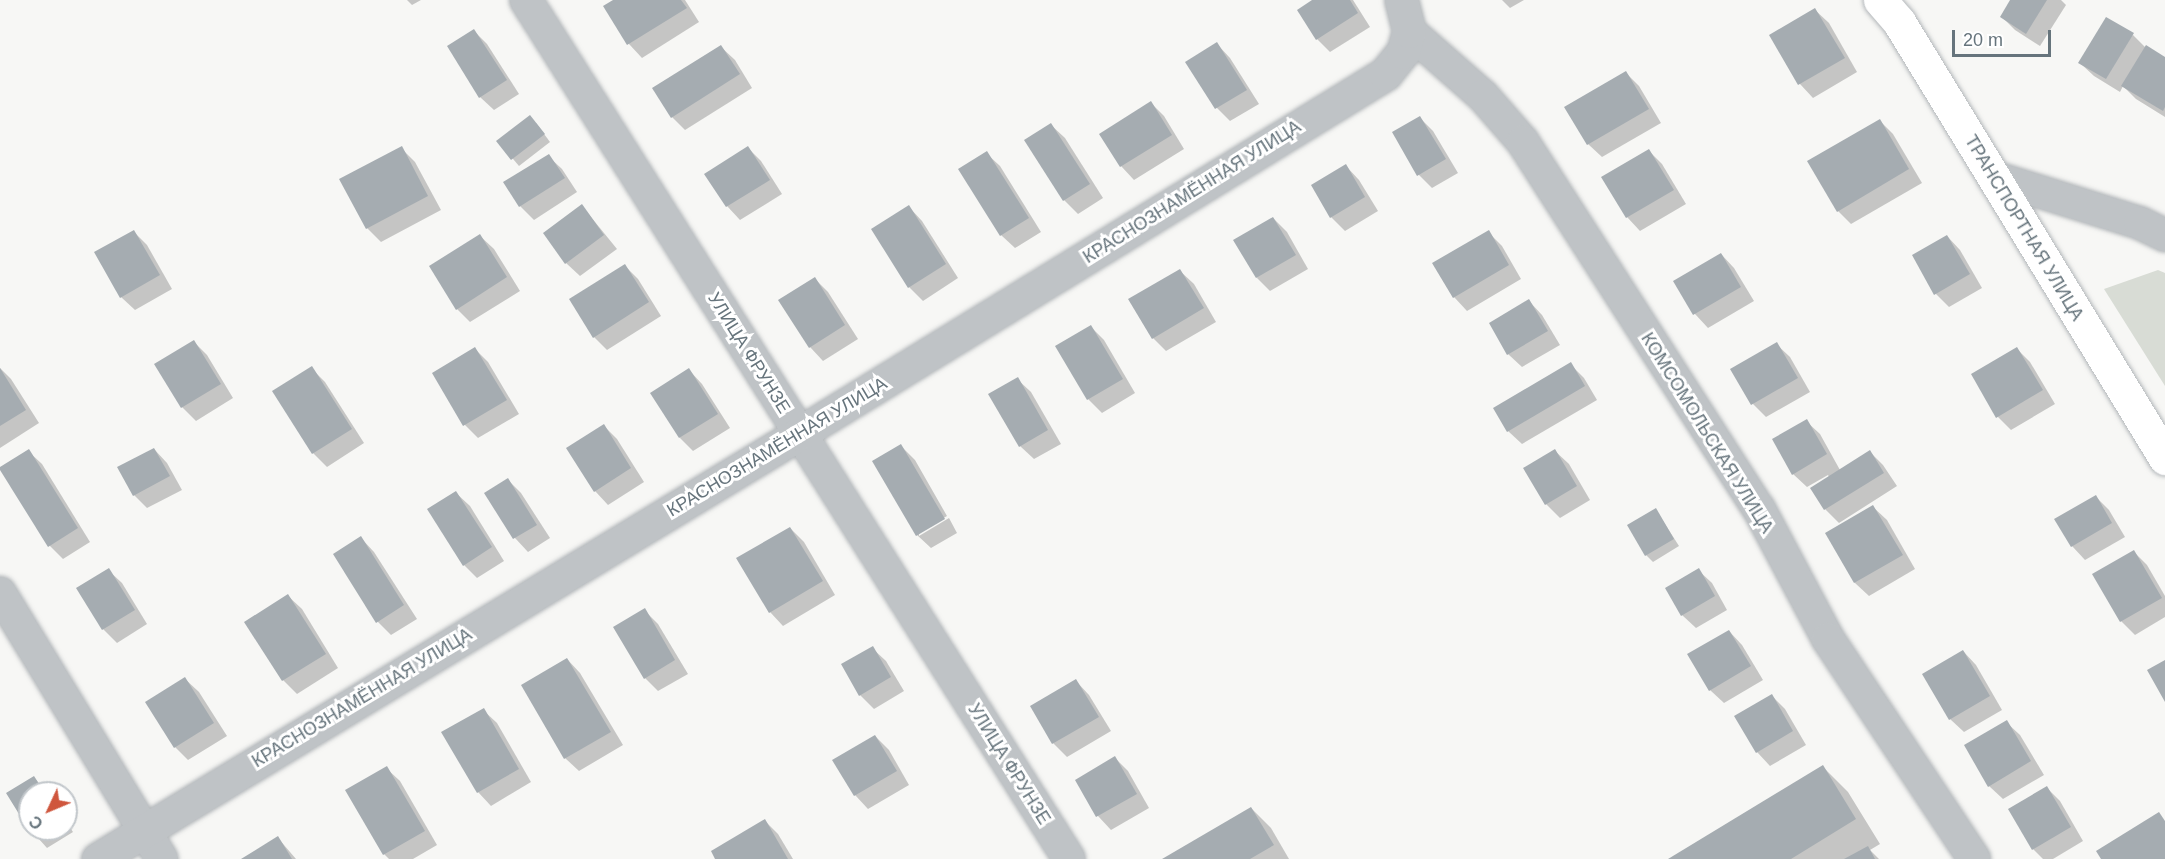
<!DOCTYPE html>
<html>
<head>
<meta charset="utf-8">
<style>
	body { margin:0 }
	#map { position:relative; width:2165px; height:859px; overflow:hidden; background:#f7f7f5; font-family:Arial,sans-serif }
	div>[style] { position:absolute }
	.green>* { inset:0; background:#d8dcd5 }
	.shadow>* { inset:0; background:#0003 }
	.building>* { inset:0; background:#a5acb1 }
	.roads { filter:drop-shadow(0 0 2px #b3b7ba) drop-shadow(0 0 2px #b3b7ba) }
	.minor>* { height:32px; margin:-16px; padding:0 16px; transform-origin:16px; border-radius:16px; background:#bfc3c6 }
	.tertiary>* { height:33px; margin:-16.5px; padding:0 16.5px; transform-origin:16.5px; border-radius:16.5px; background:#bfc3c6 }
	.primary>* { height:33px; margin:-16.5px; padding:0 16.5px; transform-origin:16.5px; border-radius:16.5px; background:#fff }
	span { translate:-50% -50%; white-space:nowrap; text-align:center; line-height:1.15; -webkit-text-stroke:6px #fff; paint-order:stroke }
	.street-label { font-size:18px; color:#66747c }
	.north { position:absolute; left:18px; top:781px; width:60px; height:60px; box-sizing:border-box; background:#fff; border:2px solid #c2c7cb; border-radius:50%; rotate:226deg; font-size:16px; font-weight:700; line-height:24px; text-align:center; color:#66747c }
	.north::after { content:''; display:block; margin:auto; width:21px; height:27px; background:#cf563d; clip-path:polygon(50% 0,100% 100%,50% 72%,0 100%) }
	.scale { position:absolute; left:1952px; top:30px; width:99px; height:27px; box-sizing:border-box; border:3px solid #66747c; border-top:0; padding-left:8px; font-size:18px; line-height:21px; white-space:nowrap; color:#66747c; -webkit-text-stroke:4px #fff; paint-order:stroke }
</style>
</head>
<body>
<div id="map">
	<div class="green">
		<div style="clip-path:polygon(2158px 270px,2165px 273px,2165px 386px,2104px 289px)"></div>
	</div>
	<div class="shadow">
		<div style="clip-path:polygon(407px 0,421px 0,412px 5px)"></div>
		<div style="clip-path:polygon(615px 0,685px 0,699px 22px,642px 58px,629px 44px,605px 7px)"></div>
		<div style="clip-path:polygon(1315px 0,1353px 0,1370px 27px,1330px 52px,1317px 39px)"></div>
		<div style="clip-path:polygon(1502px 0,1524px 0,1510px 8px)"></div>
		<div style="clip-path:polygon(2012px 0,2061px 0,2066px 5px,2040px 46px,2015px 30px,2002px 17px)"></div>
		<div style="clip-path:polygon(1815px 10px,1829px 23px,1857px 72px,1813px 98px,1800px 84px,1771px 36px)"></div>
		<div style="clip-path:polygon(474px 31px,487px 44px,519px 94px,494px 110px,480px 97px)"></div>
		<div style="clip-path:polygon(2133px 35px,2146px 48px,2165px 59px,2165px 117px,2136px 99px,2123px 86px,2120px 92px,2094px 76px,2080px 63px)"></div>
		<div style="clip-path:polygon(1217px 44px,1230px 58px,1259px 104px,1230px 121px,1217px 108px)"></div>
		<div style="clip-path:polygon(721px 47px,735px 60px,752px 88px,685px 130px,672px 117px)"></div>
		<div style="clip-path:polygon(1626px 73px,1639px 86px,1661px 123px,1602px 157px,1588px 144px)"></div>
		<div style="clip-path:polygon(1151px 103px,1164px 116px,1184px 149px,1134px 180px,1121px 166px,1101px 134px)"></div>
		<div style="clip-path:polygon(1420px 118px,1433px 131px,1458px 173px,1432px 188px,1419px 175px)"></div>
		<div style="clip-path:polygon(1880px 121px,1893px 134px,1922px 183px,1851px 224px,1838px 211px)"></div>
		<div style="clip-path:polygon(536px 123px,550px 142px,519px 166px,498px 141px)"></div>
		<div style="clip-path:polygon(1051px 125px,1065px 138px,1103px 198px,1078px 214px,1064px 200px,1026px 140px)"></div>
		<div style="clip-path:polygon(401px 148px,415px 162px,441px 210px,381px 242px,367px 228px)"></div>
		<div style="clip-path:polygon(748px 148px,761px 161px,782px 194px,740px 220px,727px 206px)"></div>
		<div style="clip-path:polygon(1649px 151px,1662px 164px,1686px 204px,1640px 231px,1627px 217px)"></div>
		<div style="clip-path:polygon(986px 153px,1000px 166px,1041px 232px,1015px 248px,1001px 235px)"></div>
		<div style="clip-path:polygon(548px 156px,562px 169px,577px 192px,534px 220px,520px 206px)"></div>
		<div style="clip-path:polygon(1346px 166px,1359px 180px,1378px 211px,1345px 231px,1331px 217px)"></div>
		<div style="clip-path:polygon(582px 206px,617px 249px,580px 276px,566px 263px)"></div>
		<div style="clip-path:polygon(909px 207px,922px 221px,958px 278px,923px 301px,909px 287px)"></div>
		<div style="clip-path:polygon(1273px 218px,1287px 232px,1308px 269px,1270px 291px,1257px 278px)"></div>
		<div style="clip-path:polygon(134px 232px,147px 245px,172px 289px,135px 310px,121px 297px)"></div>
		<div style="clip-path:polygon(1488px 232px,1502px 246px,1521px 279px,1467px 311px,1454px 297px)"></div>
		<div style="clip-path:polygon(480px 236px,494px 249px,520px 291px,470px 322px,457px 309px)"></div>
		<div style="clip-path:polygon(1947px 236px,1960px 250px,1982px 288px,1949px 307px,1936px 294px)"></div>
		<div style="clip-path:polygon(1721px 254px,1734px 268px,1754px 301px,1708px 328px,1695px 314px,1675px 281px)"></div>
		<div style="clip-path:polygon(625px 266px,638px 279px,661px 316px,607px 350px,594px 337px)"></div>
		<div style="clip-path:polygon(1180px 271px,1194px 284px,1216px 322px,1166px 351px,1153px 338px)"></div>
		<div style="clip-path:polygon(815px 279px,828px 292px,858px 339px,823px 361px,810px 347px)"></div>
		<div style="clip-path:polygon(1529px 301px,1542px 315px,1560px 345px,1522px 367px,1508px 354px)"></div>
		<div style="clip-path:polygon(1091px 327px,1104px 340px,1135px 393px,1102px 413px,1088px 399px)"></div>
		<div style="clip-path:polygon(194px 342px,207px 355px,233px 398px,196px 421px,182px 407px,156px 364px)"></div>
		<div style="clip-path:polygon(1776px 344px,1790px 357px,1810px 392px,1766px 417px,1753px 404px)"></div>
		<div style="clip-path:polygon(475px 349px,488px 362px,519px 414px,478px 438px,465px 425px)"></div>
		<div style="clip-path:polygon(2017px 349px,2030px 362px,2055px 404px,2011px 430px,1998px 417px)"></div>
		<div style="clip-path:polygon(1570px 364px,1584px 378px,1597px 400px,1522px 444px,1508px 431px)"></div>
		<div style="clip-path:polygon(0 368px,11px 379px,39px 423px,0 448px)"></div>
		<div style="clip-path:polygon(311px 368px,325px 382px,364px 443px,327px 467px,313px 453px,274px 391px)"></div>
		<div style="clip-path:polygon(689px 370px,702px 384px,730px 428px,693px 451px,680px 438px)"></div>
		<div style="clip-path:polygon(1017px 379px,1031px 392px,1061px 444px,1034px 459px,1020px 446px)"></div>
		<div style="clip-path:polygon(1806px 421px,1820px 434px,1840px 470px,1870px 452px,1883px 465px,1897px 486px,1839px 523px,1825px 509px,1812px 488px,1829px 477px,1828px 475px,1807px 487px,1793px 474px)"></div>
		<div style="clip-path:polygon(604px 426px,617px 439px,644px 482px,608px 505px,595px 491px)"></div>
		<div style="clip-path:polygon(901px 446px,915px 460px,947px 516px,919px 532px,919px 536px,949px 518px,957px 533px,931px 548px,917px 535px)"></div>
		<div style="clip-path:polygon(154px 449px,167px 463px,182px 490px,147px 508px,134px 495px)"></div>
		<div style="clip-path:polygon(28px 451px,42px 464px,90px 542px,63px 559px,50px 546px)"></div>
		<div style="clip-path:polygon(1555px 451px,1569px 464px,1590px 500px,1560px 518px,1546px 504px)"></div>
		<div style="clip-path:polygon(508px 480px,521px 493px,550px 538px,528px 552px,515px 538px,486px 494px)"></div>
		<div style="clip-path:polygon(456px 493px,470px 506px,504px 561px,477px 578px,464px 565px)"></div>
		<div style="clip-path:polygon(2096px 497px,2109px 510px,2125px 537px,2085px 560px,2072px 546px)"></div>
		<div style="clip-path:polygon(1873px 507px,1887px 520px,1915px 569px,1869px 596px,1855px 583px,1827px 534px)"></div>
		<div style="clip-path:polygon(1656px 510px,1679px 546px,1653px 562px,1646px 555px)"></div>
		<div style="clip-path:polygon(790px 528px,804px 542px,835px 595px,783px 626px,770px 612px)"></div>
		<div style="clip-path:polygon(361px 538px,374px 552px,417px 619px,391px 635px,378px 622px)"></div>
		<div style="clip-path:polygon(2134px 552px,2147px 565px,2165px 596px,2165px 617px,2135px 635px,2121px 621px)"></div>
		<div style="clip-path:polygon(108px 570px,122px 583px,147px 624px,117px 643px,103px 629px,78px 589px)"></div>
		<div style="clip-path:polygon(1698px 570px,1712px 583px,1727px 610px,1696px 628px,1682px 615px)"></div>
		<div style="clip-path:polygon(288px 596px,302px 609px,338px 668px,297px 694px,283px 680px,246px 622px)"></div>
		<div style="clip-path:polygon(644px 610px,658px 624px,688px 674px,658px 691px,645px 678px)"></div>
		<div style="clip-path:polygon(1729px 631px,1742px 645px,1763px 680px,1724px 703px,1710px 690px)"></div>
		<div style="clip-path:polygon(872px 648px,886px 661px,904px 691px,874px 709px,860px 695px)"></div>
		<div style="clip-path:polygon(1963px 651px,1976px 665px,2002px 710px,1964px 732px,1950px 719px)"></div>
		<div style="clip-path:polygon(567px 659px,580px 673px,623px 745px,579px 771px,565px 758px)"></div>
		<div style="clip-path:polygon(185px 679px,199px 692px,227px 736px,188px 760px,175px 747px)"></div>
		<div style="clip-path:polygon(1076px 681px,1089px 695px,1111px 731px,1067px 757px,1053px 743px)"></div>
		<div style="clip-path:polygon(1772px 696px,1785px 709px,1806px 745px,1770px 766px,1757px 752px)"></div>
		<div style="clip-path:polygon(483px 710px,497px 723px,531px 782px,491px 806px,478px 792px)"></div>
		<div style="clip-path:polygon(2006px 722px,2020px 735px,2044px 775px,2003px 799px,1989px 786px)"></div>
		<div style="clip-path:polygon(875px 736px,889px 750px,909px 785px,868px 809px,855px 795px,834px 760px)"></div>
		<div style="clip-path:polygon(1115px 758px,1128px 771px,1149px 808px,1111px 830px,1098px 816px,1077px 781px)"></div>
		<div style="clip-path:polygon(1823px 767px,1848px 792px,1880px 844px,1870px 850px,1879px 859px,1671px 859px)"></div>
		<div style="clip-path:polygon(386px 768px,400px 781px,437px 845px,413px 859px,389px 859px,384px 854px,347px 790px)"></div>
		<div style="clip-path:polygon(34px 778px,48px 793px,30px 793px,30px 829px,8px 794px)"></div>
		<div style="clip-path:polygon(2047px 788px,2060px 801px,2083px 841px,2053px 859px,2043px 859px,2033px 849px)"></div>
		<div style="clip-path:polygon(1251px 808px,1271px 828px,1289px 859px,1165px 859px)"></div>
		<div style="clip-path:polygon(66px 821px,73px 832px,47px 848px,30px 829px,66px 829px)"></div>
		<div style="clip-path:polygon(765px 821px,778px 834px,793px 859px,717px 859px)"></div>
		<div style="clip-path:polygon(278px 838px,296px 859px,244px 859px)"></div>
	</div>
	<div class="building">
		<div style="clip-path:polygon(613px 0,681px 0,687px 8px,627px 45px,603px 6px)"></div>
		<div style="clip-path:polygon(1312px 0,1350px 0,1358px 13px,1316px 40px,1297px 10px)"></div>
		<div style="clip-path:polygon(2010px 0,2047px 0,2026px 34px,2000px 17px)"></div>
		<div style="clip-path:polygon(1815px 8px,1845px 58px,1798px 85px,1769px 35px)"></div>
		<div style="clip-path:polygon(2106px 17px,2134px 33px,2106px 79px,2078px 63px)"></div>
		<div style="clip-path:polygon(474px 29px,507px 80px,479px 98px,447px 46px)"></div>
		<div style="clip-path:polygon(1217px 42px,1247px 90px,1215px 109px,1185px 62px)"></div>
		<div style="clip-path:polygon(721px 45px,740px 74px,671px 118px,652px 88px)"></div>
		<div style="clip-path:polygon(2146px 45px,2165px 57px,2165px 107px,2163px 111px,2121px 86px)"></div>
		<div style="clip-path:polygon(1626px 71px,1649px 109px,1587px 145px,1564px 107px)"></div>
		<div style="clip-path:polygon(1151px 101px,1172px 135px,1120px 167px,1099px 134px)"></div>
		<div style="clip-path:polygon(530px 115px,545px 134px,511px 160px,496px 141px)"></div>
		<div style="clip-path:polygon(1420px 116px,1446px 159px,1417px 176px,1392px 132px)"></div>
		<div style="clip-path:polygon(1880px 119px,1909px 169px,1837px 212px,1807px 161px)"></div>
		<div style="clip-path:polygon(1051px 123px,1090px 184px,1063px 201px,1024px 140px)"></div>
		<div style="clip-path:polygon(402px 146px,428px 196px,366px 229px,339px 179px)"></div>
		<div style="clip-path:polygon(748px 146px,770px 180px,726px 207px,704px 174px)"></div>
		<div style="clip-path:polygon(1649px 149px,1674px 190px,1626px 218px,1601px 177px)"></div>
		<div style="clip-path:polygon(987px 151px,1029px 218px,1000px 236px,958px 169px)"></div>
		<div style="clip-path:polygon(549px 154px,565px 178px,519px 207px,503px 182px)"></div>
		<div style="clip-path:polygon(1346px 164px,1365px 197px,1330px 218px,1311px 185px)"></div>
		<div style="clip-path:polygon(582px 204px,604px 235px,565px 264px,543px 233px)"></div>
		<div style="clip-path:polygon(909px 205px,946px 264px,908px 288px,871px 229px)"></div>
		<div style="clip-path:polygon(1273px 217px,1296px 255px,1256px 278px,1233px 240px)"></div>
		<div style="clip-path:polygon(134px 230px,160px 275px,120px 298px,94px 252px)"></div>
		<div style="clip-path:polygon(1489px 230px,1509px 265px,1453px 298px,1432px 263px)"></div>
		<div style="clip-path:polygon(480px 234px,507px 277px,456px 310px,429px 266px)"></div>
		<div style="clip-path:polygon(1947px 235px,1970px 274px,1934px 295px,1912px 255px)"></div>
		<div style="clip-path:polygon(1721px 253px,1741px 287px,1693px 315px,1673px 281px)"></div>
		<div style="clip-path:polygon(625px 264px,649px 302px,593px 338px,569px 299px)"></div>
		<div style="clip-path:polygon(1180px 269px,1204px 308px,1152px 339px,1128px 299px)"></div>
		<div style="clip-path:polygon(815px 277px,845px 325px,809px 348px,778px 300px)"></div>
		<div style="clip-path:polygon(1529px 299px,1548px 331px,1507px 355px,1489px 323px)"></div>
		<div style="clip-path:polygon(1091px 325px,1123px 379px,1087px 400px,1055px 346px)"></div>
		<div style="clip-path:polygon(194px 340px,221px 384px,181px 408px,154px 364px)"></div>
		<div style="clip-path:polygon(1777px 342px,1798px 378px,1751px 405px,1730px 369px)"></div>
		<div style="clip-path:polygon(475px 347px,507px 400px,463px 426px,432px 373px)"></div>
		<div style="clip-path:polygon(2017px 347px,2043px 390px,1996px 418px,1971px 374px)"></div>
		<div style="clip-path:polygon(1571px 362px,1585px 386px,1507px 432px,1493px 408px)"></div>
		<div style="clip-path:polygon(312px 366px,352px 429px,312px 454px,272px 391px)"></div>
		<div style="clip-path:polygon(0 368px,26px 410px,0 426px)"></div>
		<div style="clip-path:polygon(689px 368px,718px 414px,679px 438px,650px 393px)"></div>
		<div style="clip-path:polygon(1018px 377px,1048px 430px,1019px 447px,988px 394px)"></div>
		<div style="clip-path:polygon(1807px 419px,1827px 454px,1792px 475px,1772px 439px)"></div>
		<div style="clip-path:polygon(604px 424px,631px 468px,594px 492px,566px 448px)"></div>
		<div style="clip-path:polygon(901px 444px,945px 519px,916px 536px,872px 461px)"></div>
		<div style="clip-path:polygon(154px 448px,170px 476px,133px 496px,117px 467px)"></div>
		<div style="clip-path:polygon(29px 449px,78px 528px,48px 547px,0 470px,0 467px)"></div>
		<div style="clip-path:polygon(1555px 449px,1577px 486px,1545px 505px,1523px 468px)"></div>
		<div style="clip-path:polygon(1870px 450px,1884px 473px,1824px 510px,1810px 488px)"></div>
		<div style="clip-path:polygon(508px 478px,537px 525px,513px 539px,484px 493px)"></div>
		<div style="clip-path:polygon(456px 491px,492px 547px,463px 566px,427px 509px)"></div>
		<div style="clip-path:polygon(2096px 495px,2112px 523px,2071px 547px,2054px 519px)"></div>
		<div style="clip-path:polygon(1873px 505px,1903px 555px,1854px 583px,1825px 533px)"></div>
		<div style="clip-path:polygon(1656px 508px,1674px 539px,1645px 556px,1627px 525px)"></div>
		<div style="clip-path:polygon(790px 527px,823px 581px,769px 613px,736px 558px)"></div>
		<div style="clip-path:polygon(361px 536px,404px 605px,376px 623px,333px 554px)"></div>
		<div style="clip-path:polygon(2134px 550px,2162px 598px,2120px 622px,2092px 574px)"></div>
		<div style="clip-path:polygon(109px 568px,135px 610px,102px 630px,76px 588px)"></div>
		<div style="clip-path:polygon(1699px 568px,1715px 596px,1681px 616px,1665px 588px)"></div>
		<div style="clip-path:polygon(288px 594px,326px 654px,282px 681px,244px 622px)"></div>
		<div style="clip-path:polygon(645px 608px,675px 660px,644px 679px,613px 627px)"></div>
		<div style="clip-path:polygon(1729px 630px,1751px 666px,1709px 691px,1687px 654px)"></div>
		<div style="clip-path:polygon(873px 646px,891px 677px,859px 696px,841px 664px)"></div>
		<div style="clip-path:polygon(1963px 650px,1990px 696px,1949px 720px,1922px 674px)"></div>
		<div style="clip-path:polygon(567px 658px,611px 732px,564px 759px,521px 685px)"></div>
		<div style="clip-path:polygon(2165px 660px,2165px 702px,2147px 670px)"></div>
		<div style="clip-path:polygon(185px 677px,214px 723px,174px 748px,145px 702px)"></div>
		<div style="clip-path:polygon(1076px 679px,1099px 717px,1052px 744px,1030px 706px)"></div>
		<div style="clip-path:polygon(1772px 694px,1793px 731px,1756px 753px,1734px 716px)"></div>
		<div style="clip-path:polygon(484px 708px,519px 769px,477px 793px,441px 732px)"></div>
		<div style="clip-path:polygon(2007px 720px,2031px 761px,1988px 787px,1964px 745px)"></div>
		<div style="clip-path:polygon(875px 735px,897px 771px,854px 796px,832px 760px)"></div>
		<div style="clip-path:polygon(1115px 756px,1137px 794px,1096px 817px,1075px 780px)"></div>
		<div style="clip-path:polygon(1823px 765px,1856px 819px,1791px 859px,1668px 859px)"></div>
		<div style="clip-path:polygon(387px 766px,425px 831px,383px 855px,345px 790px)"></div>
		<div style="clip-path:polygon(34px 776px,45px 793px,30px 793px,30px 829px,43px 829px,32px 835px,6px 793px)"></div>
		<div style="clip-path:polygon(2047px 786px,2071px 827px,2032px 850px,2008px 809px)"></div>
		<div style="clip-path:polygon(1251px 807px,1274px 845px,1250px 859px,1162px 859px)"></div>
		<div style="clip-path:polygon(2159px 812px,2165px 821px,2165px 859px,2101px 859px,2096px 851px)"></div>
		<div style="clip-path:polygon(765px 819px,788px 859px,715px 859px,711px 851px)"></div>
		<div style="clip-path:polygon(278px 836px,292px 859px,241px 859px)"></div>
		<div style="clip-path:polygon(1868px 846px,1875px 859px,1844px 859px)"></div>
	</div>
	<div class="roads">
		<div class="minor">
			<div style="left:526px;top:0;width:1016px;rotate:57.7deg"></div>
			<div style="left:1409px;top:31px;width:98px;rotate:41.3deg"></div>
			<div style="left:1483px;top:96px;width:61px;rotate:49deg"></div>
			<div style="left:1523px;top:142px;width:436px;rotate:57.3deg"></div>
			<div style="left:1759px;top:509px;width:147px;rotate:62deg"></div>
			<div style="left:1828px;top:639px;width:264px;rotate:56.4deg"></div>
			<div style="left:1993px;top:177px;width:154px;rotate:17.4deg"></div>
			<div style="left:2140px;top:223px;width:28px;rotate:26deg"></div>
			<div style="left:0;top:593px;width:311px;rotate:58.7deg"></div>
		</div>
		<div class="tertiary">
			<div style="left:98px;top:859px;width:821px;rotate:-31.25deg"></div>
			<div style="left:800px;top:433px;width:686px;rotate:-31.54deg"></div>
			<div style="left:1385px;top:74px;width:28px;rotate:-51deg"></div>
			<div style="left:1403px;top:52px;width:22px;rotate:-74deg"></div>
			<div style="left:1409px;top:31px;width:32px;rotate:-104deg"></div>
		</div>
		<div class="primary">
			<div style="left:1880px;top:0;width:29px;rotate:49deg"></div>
			<div style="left:1899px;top:22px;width:511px;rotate:58.61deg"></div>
		</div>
	</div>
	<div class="street-label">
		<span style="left:1192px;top:192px;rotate:-32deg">КРАСНОЗНАМЁННАЯ УЛИЦА</span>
		<span style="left:2024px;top:228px;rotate:59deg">ТРАНСПОРТНАЯ УЛИЦА</span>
		<span style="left:749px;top:353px;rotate:58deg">УЛИЦА ФРУНЗЕ</span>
		<span style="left:1707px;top:433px;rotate:58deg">КОМСОМОЛЬСКАЯ УЛИЦА</span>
		<span style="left:777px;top:447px;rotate:-31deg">КРАСНОЗНАМЁННАЯ УЛИЦА</span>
		<span style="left:362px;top:698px;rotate:-31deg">КРАСНОЗНАМЁННАЯ УЛИЦА</span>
		<span style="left:1009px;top:764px;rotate:58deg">УЛИЦА ФРУНЗЕ</span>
	</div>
	<div class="north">С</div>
	<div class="scale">20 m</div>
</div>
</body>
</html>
